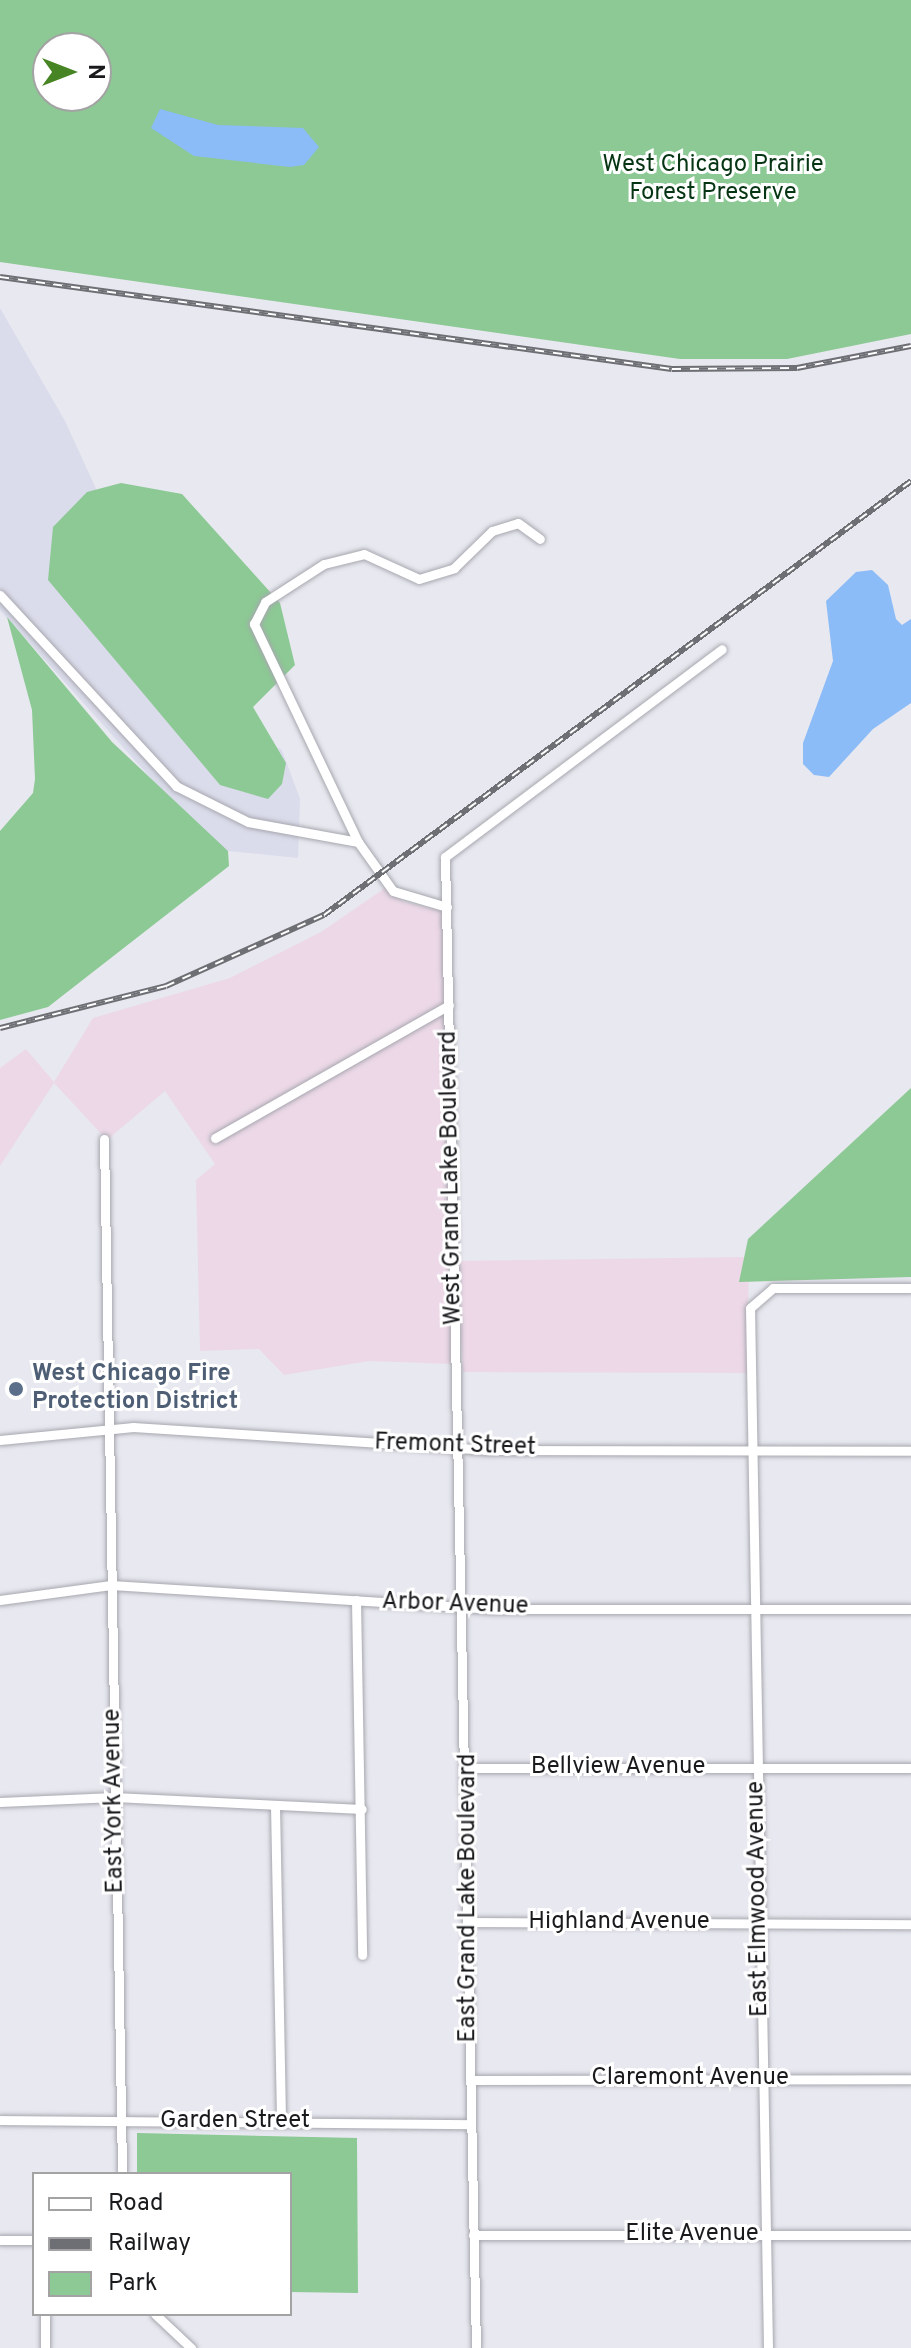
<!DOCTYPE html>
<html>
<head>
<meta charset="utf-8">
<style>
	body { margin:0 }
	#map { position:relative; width:911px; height:2348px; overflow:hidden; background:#e8e8f0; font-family:Overpass,sans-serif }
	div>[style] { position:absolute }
	.industrial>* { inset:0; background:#ecd8e7 }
	.built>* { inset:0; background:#dbdceb }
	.green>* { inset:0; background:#8cc994 }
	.water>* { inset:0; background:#8cbcf7 }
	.roads { filter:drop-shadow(0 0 2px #a7a7af) drop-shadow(0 0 2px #a7a7af) }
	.street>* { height:9px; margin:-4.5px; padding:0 4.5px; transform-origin:4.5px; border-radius:4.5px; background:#fff }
	.rail>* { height:6px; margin-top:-3px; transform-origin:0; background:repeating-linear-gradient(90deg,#fff 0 9px,#6e6f74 0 18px); box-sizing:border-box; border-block:2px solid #6e6f74 }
	.dots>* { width:22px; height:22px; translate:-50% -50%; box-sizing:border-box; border:4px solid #fff; border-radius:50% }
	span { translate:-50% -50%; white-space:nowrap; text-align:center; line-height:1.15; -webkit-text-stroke:6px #fff; paint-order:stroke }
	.park-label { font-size:24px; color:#063513 }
	.street-label { font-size:24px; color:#191a1c }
	.service-label { font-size:24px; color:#4e5e75; font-weight:700 }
	.left { translate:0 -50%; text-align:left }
	.legend { position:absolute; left:32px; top:2172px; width:260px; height:144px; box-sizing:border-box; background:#fff; border:2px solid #a3a3a4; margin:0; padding:10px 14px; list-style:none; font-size:24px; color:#191a1c }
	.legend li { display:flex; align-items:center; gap:16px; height:40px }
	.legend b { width:40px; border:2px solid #a3a3a4 }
	.north { position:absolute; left:32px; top:32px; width:80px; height:80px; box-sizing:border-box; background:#fff; border:2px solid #a3a3a4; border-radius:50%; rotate:90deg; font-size:22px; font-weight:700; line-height:32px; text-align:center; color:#191a1c }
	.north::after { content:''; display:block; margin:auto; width:28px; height:36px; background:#478524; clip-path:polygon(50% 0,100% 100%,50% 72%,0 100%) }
</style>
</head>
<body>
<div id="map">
	<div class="industrial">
		<div style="clip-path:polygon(385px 888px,404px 902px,442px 911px,453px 1364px,369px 1361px,284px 1375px,259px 1349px,200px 1351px,196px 1180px,215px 1164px,165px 1091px,107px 1140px,54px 1083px,0 1166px,0 1068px,26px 1049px,54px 1082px,93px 1018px,230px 978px,321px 932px)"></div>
		<div style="clip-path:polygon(749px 1257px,747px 1373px,463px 1372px,456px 1261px)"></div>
	</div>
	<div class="built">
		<div style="clip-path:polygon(0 308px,65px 421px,191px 696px,282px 750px,300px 799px,298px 858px,228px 851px,191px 823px,0 610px)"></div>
	</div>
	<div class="green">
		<div style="clip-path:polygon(evenodd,0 0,911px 0,911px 334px,787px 359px,680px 359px,0 262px,0 0,48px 48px,96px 48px,96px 96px,48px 96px,48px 48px)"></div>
		<div style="clip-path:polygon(121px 483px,182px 494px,280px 603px,295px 665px,253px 707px,286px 763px,282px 784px,268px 799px,220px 785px,48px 580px,53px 527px,87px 492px)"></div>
		<div style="clip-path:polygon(7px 617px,112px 742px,228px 851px,229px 866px,48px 1007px,0 1020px,0 831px,33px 793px,35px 779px,32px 710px)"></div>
		<div style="clip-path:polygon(911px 1088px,911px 1277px,739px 1282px,748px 1239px)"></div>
		<div style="clip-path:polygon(137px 2133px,357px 2138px,358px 2293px,290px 2292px,290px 2174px,137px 2174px)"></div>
	</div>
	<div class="water">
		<div style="clip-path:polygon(160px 109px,218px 125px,303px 128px,319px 147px,304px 165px,290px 167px,194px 156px,151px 128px)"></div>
		<div style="clip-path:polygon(872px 570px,888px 585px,896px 619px,902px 625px,911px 619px,911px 703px,873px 729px,829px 777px,814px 775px,803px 764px,803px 743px,833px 661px,826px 601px,856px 572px)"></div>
	</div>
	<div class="roads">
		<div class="street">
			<div style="left:0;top:595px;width:260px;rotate:47.3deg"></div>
			<div style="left:176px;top:786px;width:80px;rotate:26.6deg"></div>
			<div style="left:248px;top:822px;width:112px;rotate:10.3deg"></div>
			<div style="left:447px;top:907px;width:56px;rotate:-163.5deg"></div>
			<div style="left:393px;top:891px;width:60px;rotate:-125.5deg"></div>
			<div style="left:358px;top:842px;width:242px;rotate:-115.5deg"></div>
			<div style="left:254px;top:624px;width:25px;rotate:-63deg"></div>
			<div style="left:265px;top:602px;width:70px;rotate:-32.8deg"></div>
			<div style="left:324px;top:564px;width:41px;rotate:-14deg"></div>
			<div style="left:364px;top:554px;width:60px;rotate:24.4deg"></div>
			<div style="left:419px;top:579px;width:37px;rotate:-17deg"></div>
			<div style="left:454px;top:568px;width:53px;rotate:-44.2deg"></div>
			<div style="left:492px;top:531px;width:27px;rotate:-17deg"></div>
			<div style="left:518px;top:523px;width:27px;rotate:36deg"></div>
			<div style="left:215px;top:1138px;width:269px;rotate:-29.6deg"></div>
			<div style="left:104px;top:1139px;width:1035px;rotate:89deg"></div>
			<div style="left:0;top:1440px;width:134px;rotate:-5.6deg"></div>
			<div style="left:133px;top:1427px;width:353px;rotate:3.7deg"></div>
			<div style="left:485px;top:1450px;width:426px;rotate:0.1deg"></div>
			<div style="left:0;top:1600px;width:112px;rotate:-7.7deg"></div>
			<div style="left:111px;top:1585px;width:380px;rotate:3.6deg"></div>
			<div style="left:490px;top:1609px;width:421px"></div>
			<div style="left:356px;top:1600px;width:355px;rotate:89deg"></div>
			<div style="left:469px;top:1768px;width:442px"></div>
			<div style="left:0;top:1802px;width:114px;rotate:-2.5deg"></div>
			<div style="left:114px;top:1797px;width:248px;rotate:2.8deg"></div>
			<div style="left:275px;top:1805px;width:318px;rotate:88.9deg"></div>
			<div style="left:472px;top:1922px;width:439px;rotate:0.3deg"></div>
			<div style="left:470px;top:2080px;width:441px;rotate:-0.1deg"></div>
			<div style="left:0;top:2120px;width:471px;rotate:0.5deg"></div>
			<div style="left:473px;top:2235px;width:438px"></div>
			<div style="left:0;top:2240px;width:34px"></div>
			<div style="left:155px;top:2314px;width:50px;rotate:43.4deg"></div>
			<div style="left:45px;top:2348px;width:34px;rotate:-90deg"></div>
			<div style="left:476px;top:2348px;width:1491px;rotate:-91.19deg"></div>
			<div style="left:445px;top:857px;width:346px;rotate:-36.9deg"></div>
			<div style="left:768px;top:2348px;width:1040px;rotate:-90.99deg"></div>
			<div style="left:750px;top:1308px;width:30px;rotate:-41deg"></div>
			<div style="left:773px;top:1288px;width:138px"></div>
		</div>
	</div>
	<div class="rail">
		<div style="left:0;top:277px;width:678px;rotate:7.8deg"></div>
		<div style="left:672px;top:369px;width:125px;rotate:-0.5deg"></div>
		<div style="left:797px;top:368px;width:116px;rotate:-10.9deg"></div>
		<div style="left:0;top:1028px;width:171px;rotate:-14.2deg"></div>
		<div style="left:166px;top:986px;width:173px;rotate:-24.2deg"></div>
		<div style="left:324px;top:915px;width:730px;rotate:-36.48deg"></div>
	</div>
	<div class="dots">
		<div style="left:16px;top:1389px;background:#5c6f8a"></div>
	</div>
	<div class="park-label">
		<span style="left:713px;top:180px">West Chicago Prairie<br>Forest Preserve</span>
	</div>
	<div class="street-label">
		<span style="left:452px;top:1178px;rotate:-91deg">West Grand Lake Boulevard</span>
		<span style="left:455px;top:1446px;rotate:2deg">Fremont Street</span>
		<span style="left:455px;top:1605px;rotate:2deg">Arbor Avenue</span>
		<span style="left:618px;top:1768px">Bellview Avenue</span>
		<span style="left:115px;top:1801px;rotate:-91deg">East York Avenue</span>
		<span style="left:469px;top:1898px;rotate:-90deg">East Grand Lake Boulevard</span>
		<span style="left:759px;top:1899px;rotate:-91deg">East Elmwood Avenue</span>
		<span style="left:619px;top:1923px">Highland Avenue</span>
		<span style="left:690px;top:2079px">Claremont Avenue</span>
		<span style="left:235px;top:2122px">Garden Street</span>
		<span style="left:692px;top:2235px">Elite Avenue</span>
	</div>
	<div class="service-label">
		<span class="left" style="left:32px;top:1389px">West Chicago Fire<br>Protection District</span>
	</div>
	<ul class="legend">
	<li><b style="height:10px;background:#fff"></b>Road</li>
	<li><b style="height:10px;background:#6e6f74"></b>Railway</li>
	<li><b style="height:22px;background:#8cc994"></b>Park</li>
	</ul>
	<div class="north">N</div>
</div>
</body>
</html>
